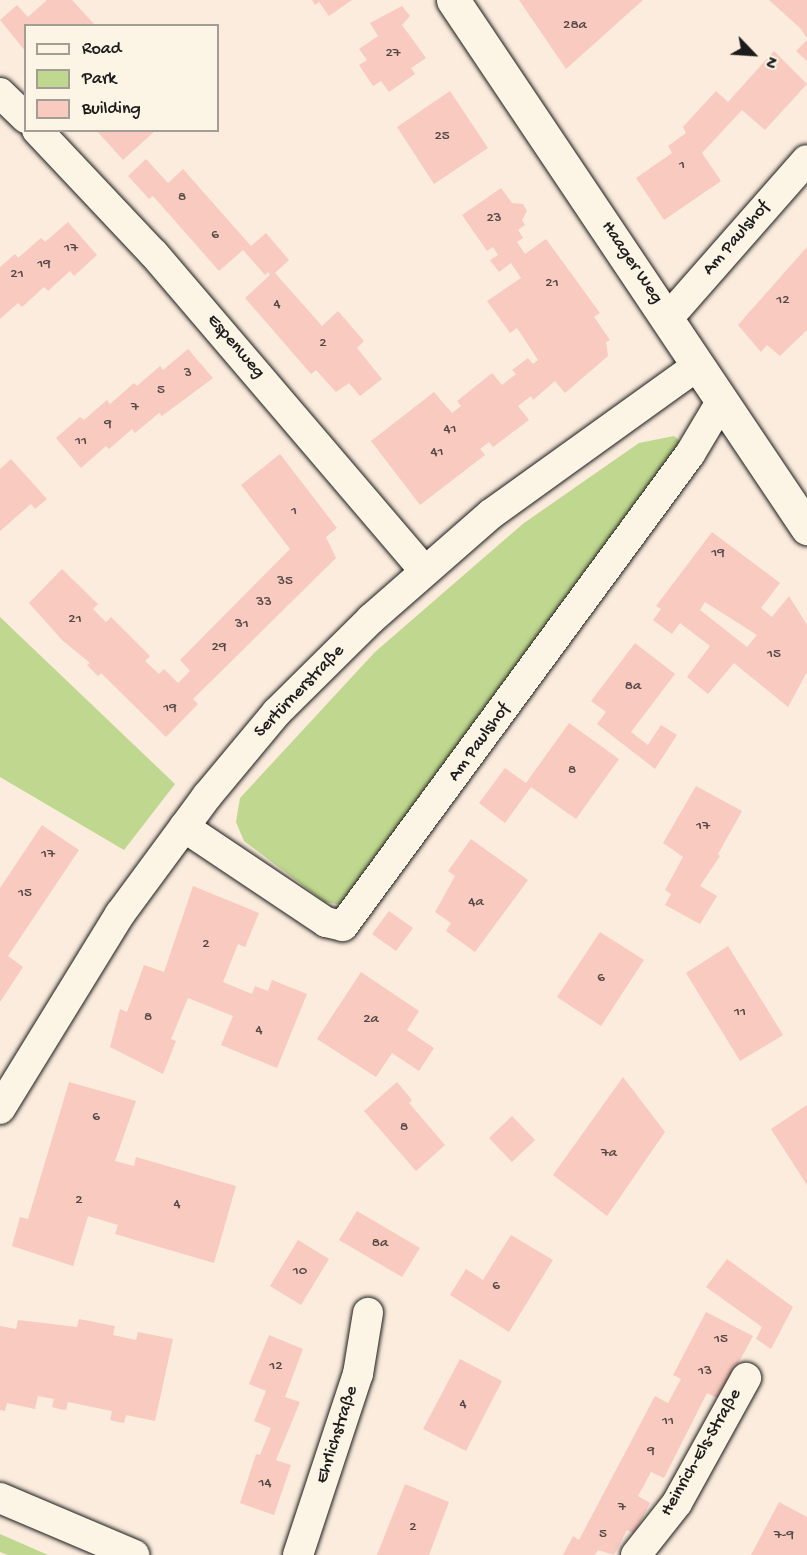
<!DOCTYPE html>
<html>
<head>
<meta charset="utf-8">
<style>
	body { margin:0 }
	#map { position:relative; width:807px; height:1555px; overflow:hidden; background:#fbecdd; font-family:"Gochi Hand",sans-serif }
	div>[style] { position:absolute }
	.green>* { inset:0; background:#bfd78e }
	.building>* { inset:0; background:#f9cabf }
	.roads { filter:drop-shadow(0 0 2px #1c1c1c) drop-shadow(0 0 2px #1c1c1c) }
	.minor>* { height:30px; margin:-15px; padding:0 15px; transform-origin:15px; border-radius:15px; background:#fcf5e5 }
	.tertiary>* { height:33px; margin:-16.5px; padding:0 16.5px; transform-origin:16.5px; border-radius:16.5px; background:#fcf5e5 }
	span { translate:-50% -50%; white-space:nowrap; text-align:center; line-height:1.15; -webkit-text-stroke:4.5px #fcf5e5; paint-order:stroke }
	.number-label { font-size:15px; color:#534845 }
	.number-label span { -webkit-text-stroke-width:0 }
	.street-label { font-size:18px; color:#1c1c1c }
	.legend { position:absolute; left:24px; top:24px; width:195px; height:108px; box-sizing:border-box; background:#fcf5e5; border:2px solid #a29e95; margin:0; padding:8px 10px; list-style:none; font-size:18px; color:#1c1c1c }
	.legend li { display:flex; align-items:center; gap:12px; height:30px }
	.legend b { width:30px; border:2px solid #a29e95 }
	.north { position:absolute; left:723px; top:24px; width:60px; height:60px; -webkit-text-stroke:4px #fcf5e5; paint-order:stroke; rotate:115deg; font-size:16px; font-weight:700; line-height:24px; text-align:center; color:#1c1c1c }
	.north::after { content:''; display:block; margin:auto; width:21px; height:27px; background:#1c1c1c; clip-path:polygon(50% 0,100% 100%,50% 72%,0 100%) }
</style>
</head>
<body>
<div id="map">
	<div class="green">
		<div style="clip-path:polygon(674px 436px,682px 443px,342px 905px,325px 902px,244px 841px,236px 822px,240px 798px,375px 652px,524px 523px,639px 443px)"></div>
		<div style="clip-path:polygon(0 617px,175px 784px,124px 850px,0 777px)"></div>
		<div style="clip-path:polygon(0 1534px,48px 1555px,8px 1555px,0 1552px)"></div>
	</div>
	<div class="building">
		<div style="clip-path:polygon(47px 0,72px 0,94px 24px,26px 26px,26px 52px,0 20px,17px 5px,28px 17px)"></div>
		<div style="clip-path:polygon(312px 0,352px 0,329px 16px,319px 2px,315px 5px)"></div>
		<div style="clip-path:polygon(519px 0,643px 0,566px 69px)"></div>
		<div style="clip-path:polygon(769px 0,807px 0,807px 38px,800px 28px)"></div>
		<div style="clip-path:polygon(402px 6px,410px 16px,402px 25px,426px 58px,411px 68px,415px 74px,389px 92px,381px 81px,373px 86px,359px 65px,367px 60px,359px 49px,378px 36px,370px 23px)"></div>
		<div style="clip-path:polygon(807px 40px,807px 61px,796px 51px)"></div>
		<div style="clip-path:polygon(774px 51px,807px 84px,765px 130px,742px 110px,702px 153px,721px 181px,664px 220px,636px 178px,672px 153px,668px 146px,686px 133px,683px 127px,716px 91px,728px 102px)"></div>
		<div style="clip-path:polygon(450px 91px,488px 148px,434px 184px,397px 127px)"></div>
		<div style="clip-path:polygon(96px 130px,156px 130px,123px 160px)"></div>
		<div style="clip-path:polygon(146px 159px,168px 183px,183px 169px,251px 246px,266px 233px,289px 260px,275px 273px,322px 326px,338px 311px,364px 341px,357px 348px,382px 379px,360px 396px,349px 383px,336px 392px,316px 370px,311px 374px,245px 298px,270px 275px,268px 272px,265px 275px,243px 250px,219px 271px,153px 196px,149px 199px,128px 176px)"></div>
		<div style="clip-path:polygon(501px 188px,512px 203px,523px 204px,527px 211px,522px 220px,525px 225px,518px 230px,523px 238px,517px 242px,525px 254px,546px 239px,600px 313px,594px 317px,610px 340px,606px 342px,608px 356px,565px 393px,555px 381px,533px 400px,531px 396px,518px 406px,529px 420px,493px 447px,489px 442px,480px 449px,485px 455px,420px 505px,371px 441px,434px 392px,452px 413px,461px 406px,457px 401px,492px 373px,502px 385px,516px 374px,512px 370px,528px 358px,533px 364px,538px 360px,517px 328px,510px 333px,487px 301px,521px 278px,511px 263px,499px 272px,490px 260px,498px 255px,493px 247px,487px 251px,462px 215px)"></div>
		<div style="clip-path:polygon(68px 222px,97px 255px,74px 276px,70px 271px,48px 291px,44px 287px,22px 307px,18px 303px,0 319px,0 267px,15px 254px,18px 258px,41px 238px,45px 242px)"></div>
		<div style="clip-path:polygon(807px 247px,807px 330px,780px 356px,767px 345px,761px 352px,738px 325px)"></div>
		<div style="clip-path:polygon(188px 349px,213px 378px,162px 416px,159px 413px,135px 433px,132px 429px,109px 449px,106px 446px,81px 468px,56px 438px,80px 417px,84px 420px,107px 400px,110px 404px,134px 383px,137px 386px,160px 366px,163px 370px)"></div>
		<div style="clip-path:polygon(280px 454px,337px 528px,326px 537px,336px 558px,193px 699px,198px 704px,166px 737px,101px 673px,98px 676px,87px 665px,90px 663px,62px 640px,29px 603px,62px 569px,98px 604px,93px 609px,106px 622px,111px 617px,150px 656px,145px 661px,159px 674px,164px 669px,178px 683px,190px 671px,180px 660px,290px 549px,241px 485px)"></div>
		<div style="clip-path:polygon(11px 459px,47px 499px,35px 509px,31px 504px,0 531px,0 469px)"></div>
		<div style="clip-path:polygon(evenodd,712px 532px,780px 583px,761px 608px,772px 617px,789px 596px,807px 625px,807px 672px,788px 707px,734px 663px,708px 694px,687px 677px,710px 646px,680px 623px,672px 634px,653px 620px,661px 609px,656px 606px,712px 532px,705px 602px,757px 635px,747px 647px,700px 610px,705px 602px)"></div>
		<div style="clip-path:polygon(635px 643px,675px 674px,631px 732px,648px 745px,661px 725px,677px 735px,655px 769px,597px 724px,606px 712px,591px 701px)"></div>
		<div style="clip-path:polygon(569px 723px,619px 759px,576px 819px,531px 787px,505px 823px,479px 803px,505px 768px,526px 783px)"></div>
		<div style="clip-path:polygon(696px 786px,742px 811px,718px 854px,720px 856px,700px 886px,717px 896px,700px 924px,665px 905px,671px 894px,665px 890px,683px 857px,663px 843px)"></div>
		<div style="clip-path:polygon(42px 825px,79px 850px,8px 956px,23px 967px,0 1002px,0 888px)"></div>
		<div style="clip-path:polygon(471px 839px,528px 880px,475px 952px,446px 931px,451px 923px,435px 912px,455px 876px,448px 871px)"></div>
		<div style="clip-path:polygon(193px 886px,259px 913px,245px 947px,238px 944px,223px 982px,252px 994px,255px 986px,268px 991px,272px 980px,307px 994px,277px 1068px,221px 1045px,233px 1016px,188px 998px,171px 1039px,176px 1041px,163px 1074px,110px 1047px,120px 1009px,127px 1012px,144px 965px,164px 972px)"></div>
		<div style="clip-path:polygon(389px 911px,413px 928px,396px 951px,372px 934px)"></div>
		<div style="clip-path:polygon(600px 932px,644px 960px,601px 1026px,557px 997px)"></div>
		<div style="clip-path:polygon(728px 946px,783px 1035px,740px 1061px,686px 973px)"></div>
		<div style="clip-path:polygon(361px 972px,419px 1011px,407px 1030px,434px 1048px,419px 1071px,392px 1053px,376px 1077px,317px 1039px)"></div>
		<div style="clip-path:polygon(623px 1077px,665px 1132px,607px 1216px,553px 1175px)"></div>
		<div style="clip-path:polygon(69px 1082px,136px 1101px,115px 1161px,134px 1166px,136px 1157px,236px 1186px,214px 1263px,115px 1234px,118px 1225px,88px 1216px,73px 1266px,12px 1246px,20px 1217px,28px 1219px)"></div>
		<div style="clip-path:polygon(397px 1082px,412px 1100px,409px 1103px,445px 1145px,416px 1171px,364px 1111px)"></div>
		<div style="clip-path:polygon(807px 1105px,807px 1185px,771px 1129px)"></div>
		<div style="clip-path:polygon(512px 1116px,535px 1140px,512px 1162px,489px 1138px)"></div>
		<div style="clip-path:polygon(357px 1211px,420px 1248px,402px 1277px,339px 1240px)"></div>
		<div style="clip-path:polygon(511px 1235px,553px 1260px,509px 1332px,450px 1295px,466px 1269px,483px 1280px)"></div>
		<div style="clip-path:polygon(298px 1240px,329px 1259px,301px 1305px,270px 1286px)"></div>
		<div style="clip-path:polygon(727px 1259px,793px 1307px,771px 1349px,756px 1339px,762px 1327px,706px 1287px)"></div>
		<div style="clip-path:polygon(706px 1312px,753px 1336px,719px 1399px,707px 1393px,664px 1478px,651px 1472px,638px 1496px,650px 1503px,634px 1534px,627px 1530px,614px 1555px,598px 1550px,595px 1555px,563px 1555px,573px 1536px,579px 1540px,655px 1396px,668px 1403px,681px 1379px,673px 1375px)"></div>
		<div style="clip-path:polygon(79px 1319px,115px 1326px,113px 1335px,136px 1340px,138px 1332px,173px 1339px,155px 1421px,126px 1415px,124px 1423px,118px 1422px,110px 1420px,112px 1411px,68px 1402px,66px 1410px,59px 1409px,52px 1407px,54px 1399px,38px 1396px,35px 1409px,7px 1403px,5px 1411px,0 1410px,0 1326px,16px 1329px,18px 1320px,77px 1327px)"></div>
		<div style="clip-path:polygon(269px 1335px,303px 1349px,285px 1397px,300px 1402px,276px 1460px,291px 1465px,274px 1515px,240px 1503px,256px 1454px,260px 1455px,271px 1428px,254px 1421px,266px 1391px,249px 1384px)"></div>
		<div style="clip-path:polygon(460px 1359px,502px 1381px,466px 1451px,423px 1429px)"></div>
		<div style="clip-path:polygon(405px 1484px,449px 1502px,429px 1555px,377px 1555px)"></div>
		<div style="clip-path:polygon(779px 1502px,807px 1517px,807px 1555px,751px 1555px)"></div>
	</div>
	<div class="roads">
		<div class="minor">
			<div style="left:0;top:93px;width:36px;rotate:44deg"></div>
			<div style="left:37px;top:130px;width:170px;rotate:46.7deg"></div>
			<div style="left:154px;top:254px;width:417px;rotate:49.5deg"></div>
			<div style="left:668px;top:318px;width:210px;rotate:-48.7deg"></div>
			<div style="left:184px;top:827px;width:171px;rotate:33.8deg"></div>
			<div style="left:326px;top:922px;width:17px;rotate:13deg"></div>
			<div style="left:343px;top:926px;width:586px;rotate:-53.68deg"></div>
			<div style="left:690px;top:454px;width:61px;rotate:-59.2deg"></div>
			<div style="left:0;top:1109px;width:229px;rotate:-58.4deg"></div>
			<div style="left:120px;top:914px;width:147px;rotate:-53.6deg"></div>
			<div style="left:207px;top:796px;width:109px;rotate:-50.2deg"></div>
			<div style="left:277px;top:712px;width:132px;rotate:-44.7deg"></div>
			<div style="left:371px;top:619px;width:159px;rotate:-41.2deg"></div>
			<div style="left:491px;top:514px;width:254px;rotate:-35.7deg"></div>
			<div style="left:0;top:1498px;width:146px;rotate:23deg"></div>
			<div style="left:298px;top:1555px;width:191px;rotate:-71.7deg"></div>
			<div style="left:358px;top:1374px;width:62px;rotate:-80.7deg"></div>
			<div style="left:636px;top:1555px;width:66px;rotate:-51.7deg"></div>
			<div style="left:677px;top:1503px;width:143px;rotate:-61.1deg"></div>
		</div>
		<div class="tertiary">
			<div style="left:453px;top:0;width:636px;rotate:56.16deg"></div>
		</div>
	</div>
	<div class="number-label">
		<span style="left:575px;top:26px">28a</span>
		<span style="left:393px;top:54px">27</span>
		<span style="left:442px;top:137px">25</span>
		<span style="left:682px;top:166px">1</span>
		<span style="left:182px;top:198px">8</span>
		<span style="left:494px;top:219px">23</span>
		<span style="left:215px;top:236px">6</span>
		<span style="left:71px;top:249px">17</span>
		<span style="left:44px;top:265px">19</span>
		<span style="left:17px;top:275px">21</span>
		<span style="left:552px;top:284px">21</span>
		<span style="left:783px;top:301px">12</span>
		<span style="left:277px;top:305px">4</span>
		<span style="left:323px;top:344px">2</span>
		<span style="left:188px;top:374px">3</span>
		<span style="left:161px;top:391px">5</span>
		<span style="left:135px;top:408px">7</span>
		<span style="left:108px;top:425px">9</span>
		<span style="left:450px;top:430px">41</span>
		<span style="left:81px;top:442px">11</span>
		<span style="left:437px;top:453px">41</span>
		<span style="left:294px;top:512px">1</span>
		<span style="left:718px;top:554px">19</span>
		<span style="left:285px;top:582px">35</span>
		<span style="left:264px;top:603px">33</span>
		<span style="left:75px;top:620px">21</span>
		<span style="left:242px;top:625px">31</span>
		<span style="left:219px;top:648px">29</span>
		<span style="left:774px;top:655px">15</span>
		<span style="left:633px;top:687px">8a</span>
		<span style="left:170px;top:709px">19</span>
		<span style="left:572px;top:771px">8</span>
		<span style="left:703px;top:827px">17</span>
		<span style="left:48px;top:855px">17</span>
		<span style="left:25px;top:894px">15</span>
		<span style="left:476px;top:903px">4a</span>
		<span style="left:206px;top:945px">2</span>
		<span style="left:601px;top:979px">6</span>
		<span style="left:740px;top:1013px">11</span>
		<span style="left:148px;top:1018px">8</span>
		<span style="left:371px;top:1020px">2a</span>
		<span style="left:259px;top:1031px">4</span>
		<span style="left:96px;top:1118px">6</span>
		<span style="left:404px;top:1128px">8</span>
		<span style="left:609px;top:1154px">7a</span>
		<span style="left:79px;top:1201px">2</span>
		<span style="left:177px;top:1205px">4</span>
		<span style="left:380px;top:1244px">8a</span>
		<span style="left:300px;top:1272px">10</span>
		<span style="left:496px;top:1287px">6</span>
		<span style="left:721px;top:1340px">15</span>
		<span style="left:276px;top:1367px">12</span>
		<span style="left:705px;top:1372px">13</span>
		<span style="left:463px;top:1405px">4</span>
		<span style="left:668px;top:1422px">11</span>
		<span style="left:651px;top:1452px">9</span>
		<span style="left:265px;top:1484px">14</span>
		<span style="left:622px;top:1508px">7</span>
		<span style="left:413px;top:1528px">2</span>
		<span style="left:603px;top:1535px">5</span>
		<span style="left:784px;top:1536px">7-9</span>
	</div>
	<div class="street-label">
		<span style="left:737px;top:239px;rotate:-49deg">Am Paulshof</span>
		<span style="left:631px;top:263px;rotate:56deg">Haager Weg</span>
		<span style="left:235px;top:347px;rotate:49deg">Espenweg</span>
		<span style="left:300px;top:692px;rotate:-46deg">Sertürnerstraße</span>
		<span style="left:480px;top:743px;rotate:-54deg">Am Paulshof</span>
		<span style="left:338px;top:1435px;rotate:-72deg">Ehrlichstraße</span>
		<span style="left:702px;top:1453px;rotate:-60deg">Heinrich-Els-Straße</span>
	</div>
	<ul class="legend">
	<li><b style="height:8px;background:#fcf5e5"></b>Road</li>
	<li><b style="height:16px;background:#bfd78e"></b>Park</li>
	<li><b style="height:16px;background:#f9cabf"></b>Building</li>
	</ul>
	<div class="north">N</div>
</div>
</body>
</html>
